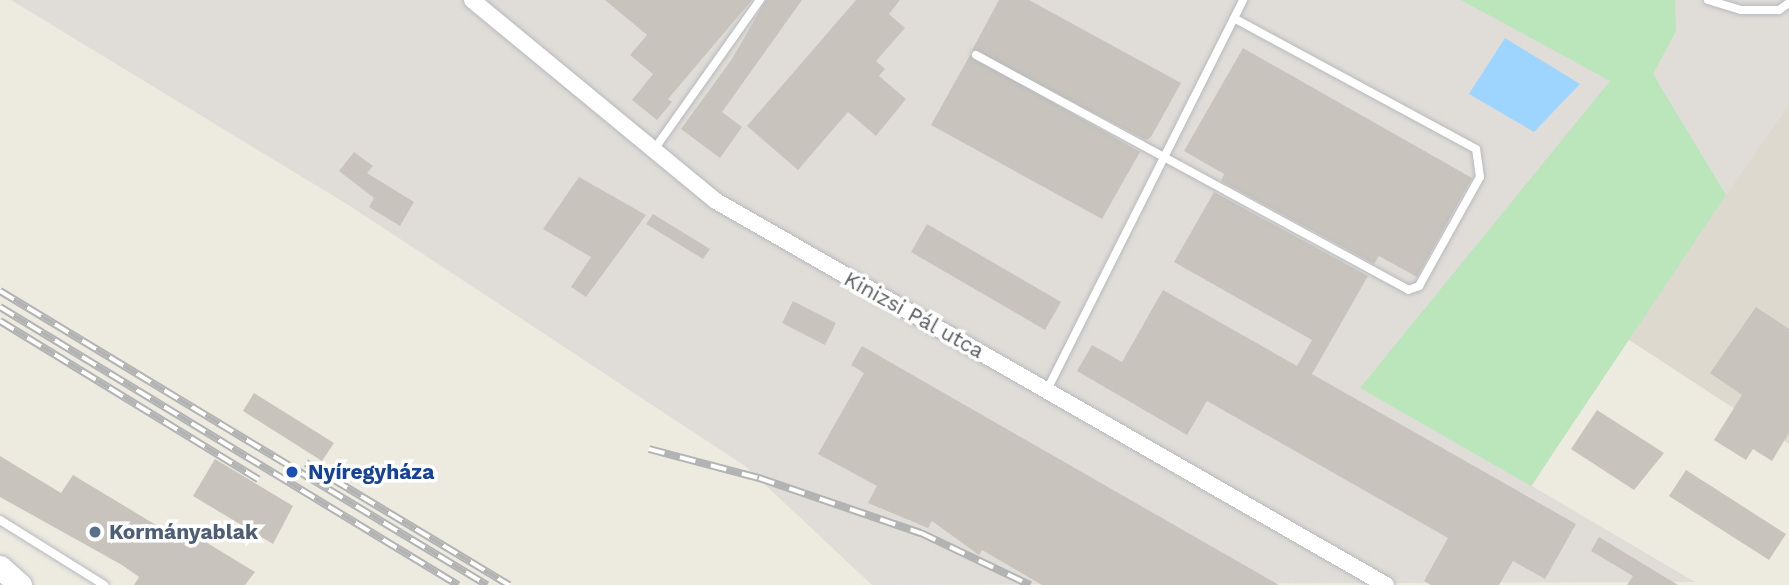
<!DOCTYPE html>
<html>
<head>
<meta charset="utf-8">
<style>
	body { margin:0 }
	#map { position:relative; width:1789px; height:585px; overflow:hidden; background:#edeae0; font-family:"Work Sans",sans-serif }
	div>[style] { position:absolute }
	.industrial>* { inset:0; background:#e0ddd8 }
	.education>* { inset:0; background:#ddd9cf }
	.green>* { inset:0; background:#bbe6bb }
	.water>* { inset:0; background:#9ed5ff }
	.building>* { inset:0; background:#c8c4bd }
	.roads { filter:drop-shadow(0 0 2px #b6b9be) drop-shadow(0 0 2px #b6b9be) }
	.service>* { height:8px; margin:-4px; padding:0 4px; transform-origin:4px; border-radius:4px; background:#fff }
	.minor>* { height:16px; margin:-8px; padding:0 8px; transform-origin:8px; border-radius:8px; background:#fff }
	.secondary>* { height:23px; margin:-11.5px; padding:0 11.5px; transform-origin:11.5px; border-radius:11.5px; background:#fff }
	.rail>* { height:8px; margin-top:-4px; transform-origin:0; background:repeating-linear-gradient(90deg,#fff 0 16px,#b2b3b3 0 32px); box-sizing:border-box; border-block:2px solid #b2b3b3 }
	.dots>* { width:19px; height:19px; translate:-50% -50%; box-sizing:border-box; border:4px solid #fff; border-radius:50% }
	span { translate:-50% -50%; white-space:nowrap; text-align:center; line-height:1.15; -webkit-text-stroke:7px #fff; paint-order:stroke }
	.street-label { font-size:21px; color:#595d62 }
	.transit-label { font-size:21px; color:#164399; font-weight:700 }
	.left { translate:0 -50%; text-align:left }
	.service-label { font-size:21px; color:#4e5e75; font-weight:700 }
</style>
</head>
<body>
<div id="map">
	<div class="industrial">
		<div style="clip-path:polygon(11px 0,1789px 0,1789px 104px,1626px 338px,1532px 486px,1695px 582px,872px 585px,745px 466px,350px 206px)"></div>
	</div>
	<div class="education">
		<div style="clip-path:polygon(1789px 104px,1789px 444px,1626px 338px)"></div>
	</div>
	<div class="green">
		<div style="clip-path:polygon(1461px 0,1675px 0,1676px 31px,1653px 74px,1726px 195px,1531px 486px,1360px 388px,1610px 81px)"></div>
	</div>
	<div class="water">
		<div style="clip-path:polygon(1505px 38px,1580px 84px,1534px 132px,1469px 94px)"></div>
	</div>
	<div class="building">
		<div style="clip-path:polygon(605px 0,752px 0,668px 99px,672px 102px,657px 120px,632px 100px,653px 74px,630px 55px,647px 35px)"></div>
		<div style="clip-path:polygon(766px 0,802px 0,722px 112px,742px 127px,720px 158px,681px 129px,732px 59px)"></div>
		<div style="clip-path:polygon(856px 0,900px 0,889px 14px,905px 28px,876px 61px,885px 69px,879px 76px,906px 99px,876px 136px,848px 112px,798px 170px,747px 126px)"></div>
		<div style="clip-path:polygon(999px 0,1029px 0,1181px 83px,1151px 137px,1146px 140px,972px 50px)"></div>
		<div style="clip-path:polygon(1243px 48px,1472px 178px,1417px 277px,1379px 256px,1374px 264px,1221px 181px,1224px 174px,1184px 151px)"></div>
		<div style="clip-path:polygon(970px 55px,1140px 152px,1102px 219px,931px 125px)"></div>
		<div style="clip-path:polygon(354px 152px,373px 166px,367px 173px,414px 202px,400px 226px,369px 207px,374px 198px,339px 171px)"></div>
		<div style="clip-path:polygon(579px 177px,646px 215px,586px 297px,571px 287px,591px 257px,543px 229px)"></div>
		<div style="clip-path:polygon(1214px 192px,1368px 276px,1312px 374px,1576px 524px,1545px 579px,1513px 561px,1499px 585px,1431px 585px,1424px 581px,1448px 538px,1207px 401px,1187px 435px,1077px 371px,1092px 345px,1122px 362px,1163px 290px,1297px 366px,1312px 340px,1174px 262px)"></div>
		<div style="clip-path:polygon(653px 214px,710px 249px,703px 259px,646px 224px)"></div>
		<div style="clip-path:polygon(927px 224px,1061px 302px,1045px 330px,911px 252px)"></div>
		<div style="clip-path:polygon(793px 301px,836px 323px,825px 345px,782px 323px)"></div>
		<div style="clip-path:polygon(1756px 307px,1789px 329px,1789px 433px,1772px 461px,1753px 449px,1746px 460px,1714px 440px,1742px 395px,1710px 373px)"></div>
		<div style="clip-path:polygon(862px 346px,1279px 585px,1042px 585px,982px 550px,979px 555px,932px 521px,928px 528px,868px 503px,877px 486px,818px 454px,864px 373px,851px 365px)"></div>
		<div style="clip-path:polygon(254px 393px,334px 443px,322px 461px,243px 411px)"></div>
		<div style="clip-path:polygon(1597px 410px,1664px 453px,1634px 490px,1571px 449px)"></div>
		<div style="clip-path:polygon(0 456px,61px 493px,73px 475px,171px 534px,176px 524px,255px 572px,245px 585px,134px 585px,139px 577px,122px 565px,0 497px)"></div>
		<div style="clip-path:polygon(215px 459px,293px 506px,273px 544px,193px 496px)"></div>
		<div style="clip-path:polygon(1686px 470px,1786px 534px,1769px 560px,1669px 496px)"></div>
		<div style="clip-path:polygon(1599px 537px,1678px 585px,1627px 585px,1633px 576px,1591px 551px)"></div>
	</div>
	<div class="roads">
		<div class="service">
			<div style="left:1708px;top:0;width:34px;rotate:17deg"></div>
			<div style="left:1741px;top:10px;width:38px"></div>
			<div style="left:1779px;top:10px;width:12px;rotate:-35deg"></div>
			<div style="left:976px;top:55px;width:492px;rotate:28.5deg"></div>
			<div style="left:1408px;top:290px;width:12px;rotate:-20deg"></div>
			<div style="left:1419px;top:286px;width:125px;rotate:-60.8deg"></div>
			<div style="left:1480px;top:177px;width:28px;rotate:-98deg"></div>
			<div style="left:1476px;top:149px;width:275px;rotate:-151.6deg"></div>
			<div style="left:653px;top:151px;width:185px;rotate:-54.7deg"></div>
			<div style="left:1047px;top:390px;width:436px;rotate:-63.3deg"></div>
			<div style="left:0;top:520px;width:123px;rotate:32deg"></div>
		</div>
		<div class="minor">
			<div style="left:472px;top:0;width:316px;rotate:39.5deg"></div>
			<div style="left:716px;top:201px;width:772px;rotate:29.82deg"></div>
		</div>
		<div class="secondary">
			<div style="left:0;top:567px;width:27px;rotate:42deg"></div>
		</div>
	</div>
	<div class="rail">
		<div style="left:0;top:291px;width:569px;rotate:31.12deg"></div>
		<div style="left:0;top:307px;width:536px;rotate:31.26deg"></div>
		<div style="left:0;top:321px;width:303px;rotate:31.5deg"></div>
		<div style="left:649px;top:449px;width:114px;rotate:14.8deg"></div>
		<div style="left:759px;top:478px;width:171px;rotate:18.8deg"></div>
		<div style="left:921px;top:533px;width:121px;rotate:25.5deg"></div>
		<div style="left:306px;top:463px;width:237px;rotate:31deg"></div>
	</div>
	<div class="dots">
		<div style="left:292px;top:472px;background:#1a4fb4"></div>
		<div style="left:95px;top:532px;background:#5c6f8a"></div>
	</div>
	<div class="street-label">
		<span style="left:914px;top:315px;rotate:29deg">Kinizsi Pál utca</span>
	</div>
	<div class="transit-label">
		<span class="left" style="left:308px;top:472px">Nyíregyháza</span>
	</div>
	<div class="service-label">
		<span class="left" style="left:109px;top:532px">Kormányablak</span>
	</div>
</div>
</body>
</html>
